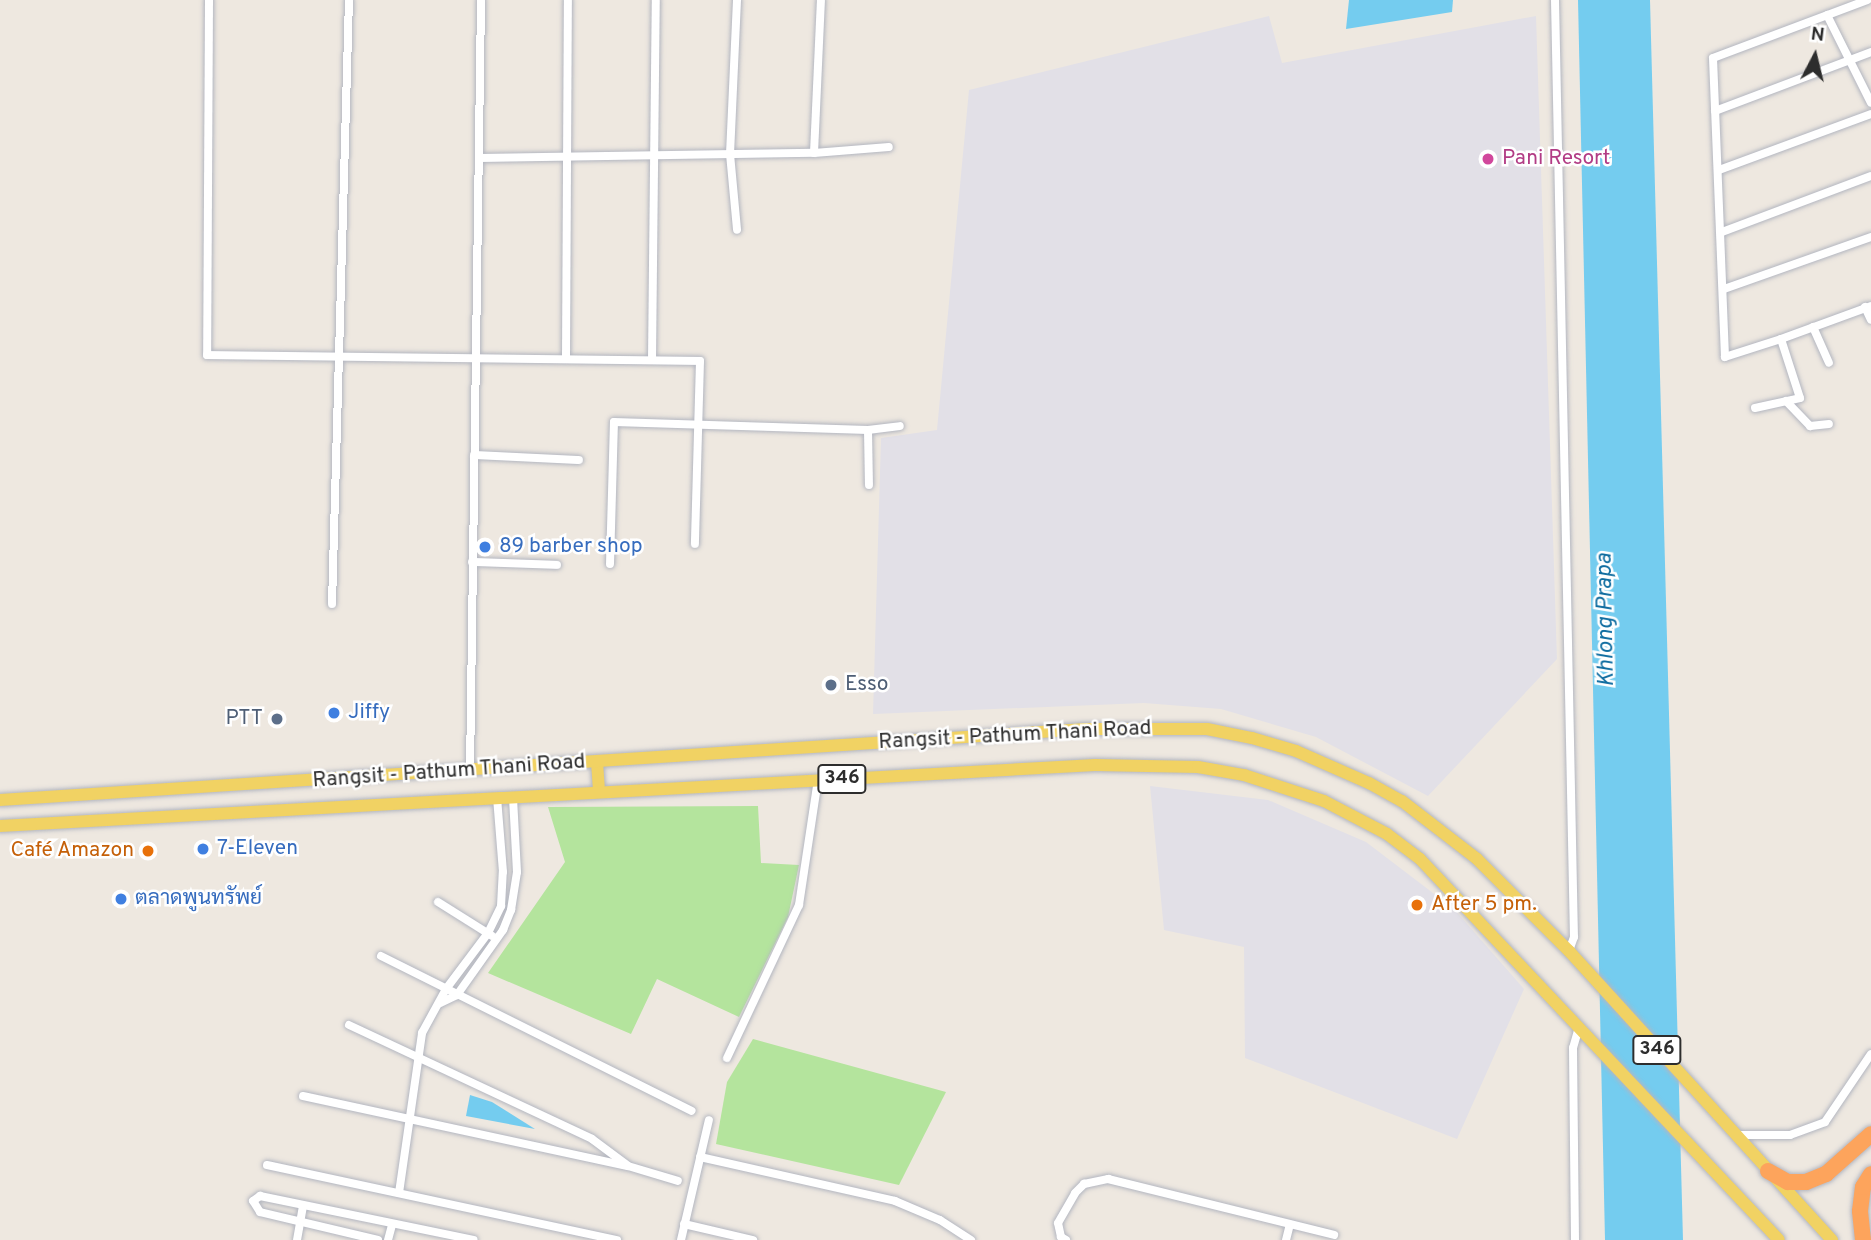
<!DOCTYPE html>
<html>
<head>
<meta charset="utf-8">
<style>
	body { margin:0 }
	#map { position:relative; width:1871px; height:1240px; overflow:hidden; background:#eee8e0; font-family:Overpass,Sarabun,sans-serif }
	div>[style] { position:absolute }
	.industrial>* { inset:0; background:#e2e0e7 }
	.green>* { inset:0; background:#b4e49d }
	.water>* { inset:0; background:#74ccef }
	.roads { filter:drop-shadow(0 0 2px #b3b6c0) drop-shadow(0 0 2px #b3b6c0) }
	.street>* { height:8px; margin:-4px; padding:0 4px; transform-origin:4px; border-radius:4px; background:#fff }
	.primary>* { height:12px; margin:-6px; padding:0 6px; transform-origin:6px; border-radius:6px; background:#f1d263 }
	.highway>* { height:16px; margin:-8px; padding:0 8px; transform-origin:8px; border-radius:8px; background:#fda45c }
	.dots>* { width:19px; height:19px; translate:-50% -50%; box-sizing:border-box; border:4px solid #fff; border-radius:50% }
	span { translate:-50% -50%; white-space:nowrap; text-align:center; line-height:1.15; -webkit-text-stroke:5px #fff; paint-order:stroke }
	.shield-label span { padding:2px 5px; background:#fff; border:2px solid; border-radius:5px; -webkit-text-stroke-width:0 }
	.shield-label { font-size:19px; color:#2d2d2d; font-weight:700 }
	.hotel-label { font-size:21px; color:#b23c85 }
	.left { translate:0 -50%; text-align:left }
	.shop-label { font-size:21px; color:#366cbe }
	.service-label { font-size:21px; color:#4e5e75 }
	.right { translate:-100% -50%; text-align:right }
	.street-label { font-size:21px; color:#2d2d2d }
	.food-label { font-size:21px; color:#c56008 }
	.water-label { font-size:23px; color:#0e6ca0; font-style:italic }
	.north { position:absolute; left:1780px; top:21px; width:70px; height:70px; -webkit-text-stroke:5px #fff; paint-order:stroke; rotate:7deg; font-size:19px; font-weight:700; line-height:28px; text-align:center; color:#2d2d2d }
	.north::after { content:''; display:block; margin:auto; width:24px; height:32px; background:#2d2d2d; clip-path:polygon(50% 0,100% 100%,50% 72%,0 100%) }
</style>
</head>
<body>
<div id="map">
	<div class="industrial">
		<div style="clip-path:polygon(1269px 16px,1282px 63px,1536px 16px,1557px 659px,1428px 796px,1316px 737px,1221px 709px,1144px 703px,873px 714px,881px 438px,937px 430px,969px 90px)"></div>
		<div style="clip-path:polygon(1150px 786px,1268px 800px,1366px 842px,1454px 909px,1524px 989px,1457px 1139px,1245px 1058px,1244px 947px,1164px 930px)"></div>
	</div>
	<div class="green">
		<div style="clip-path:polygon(758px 806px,761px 863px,799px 865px,788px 917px,739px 1017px,657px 979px,631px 1034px,488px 973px,565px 862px,548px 807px)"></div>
		<div style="clip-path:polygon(753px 1039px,946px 1092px,899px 1185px,716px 1144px,727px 1082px)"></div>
	</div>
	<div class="water">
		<div style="clip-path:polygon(1349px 0,1453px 0,1452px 12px,1346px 29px)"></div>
		<div style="clip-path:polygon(1578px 0,1650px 0,1683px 1240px,1605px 1240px)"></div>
		<div style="clip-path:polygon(470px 1095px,492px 1102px,535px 1129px,466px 1116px)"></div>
	</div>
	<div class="roads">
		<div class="street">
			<div style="left:209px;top:0;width:355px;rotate:90.3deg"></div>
			<div style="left:207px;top:355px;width:493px;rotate:0.7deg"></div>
			<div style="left:700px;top:361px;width:183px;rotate:91.6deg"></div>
			<div style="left:737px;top:0;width:154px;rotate:92.6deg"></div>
			<div style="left:730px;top:154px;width:76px;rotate:84.7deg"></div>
			<div style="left:1555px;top:0;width:937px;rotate:88.84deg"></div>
			<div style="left:1574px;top:937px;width:15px;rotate:110deg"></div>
			<div style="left:1827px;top:15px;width:98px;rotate:63.4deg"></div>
			<div style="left:1715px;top:111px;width:167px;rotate:-20.7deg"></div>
			<div style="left:814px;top:153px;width:153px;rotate:-87.4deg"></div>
			<div style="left:479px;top:158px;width:335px;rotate:-0.9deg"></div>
			<div style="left:814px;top:153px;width:75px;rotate:-4.6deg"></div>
			<div style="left:1719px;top:170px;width:162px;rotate:-20.2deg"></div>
			<div style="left:1722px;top:232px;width:159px;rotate:-20.6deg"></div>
			<div style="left:1724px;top:289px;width:156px;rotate:-19.5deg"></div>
			<div style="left:1865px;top:307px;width:14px;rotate:65deg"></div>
			<div style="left:1813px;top:327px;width:39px;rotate:66deg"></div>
			<div style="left:1781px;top:339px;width:59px;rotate:162.2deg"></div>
			<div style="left:1725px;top:357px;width:299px;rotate:-92.3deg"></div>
			<div style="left:1713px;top:58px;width:165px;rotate:-20.6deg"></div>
			<div style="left:566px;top:358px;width:358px;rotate:-89.7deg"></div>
			<div style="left:652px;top:360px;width:360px;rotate:-89.4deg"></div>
			<div style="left:1786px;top:401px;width:35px;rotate:46deg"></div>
			<div style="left:1810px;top:426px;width:19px;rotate:-6deg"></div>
			<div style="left:1755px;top:408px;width:46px;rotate:-12.5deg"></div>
			<div style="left:1800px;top:398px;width:62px;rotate:-107.9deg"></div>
			<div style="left:1781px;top:339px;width:96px;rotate:-20.1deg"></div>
			<div style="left:868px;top:430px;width:55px;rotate:89deg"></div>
			<div style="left:474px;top:455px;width:105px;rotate:2.7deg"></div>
			<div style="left:472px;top:562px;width:85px;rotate:2deg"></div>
			<div style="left:610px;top:564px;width:142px;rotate:-88.4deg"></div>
			<div style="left:614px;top:422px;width:254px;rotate:1.8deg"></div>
			<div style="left:868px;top:430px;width:32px;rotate:-7deg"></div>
			<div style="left:332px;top:604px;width:604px;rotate:-88.39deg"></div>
			<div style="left:470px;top:770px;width:770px;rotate:-89.18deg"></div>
			<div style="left:438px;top:902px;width:64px;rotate:32.2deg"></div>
			<div style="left:381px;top:956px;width:347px;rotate:26.5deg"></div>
			<div style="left:440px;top:1003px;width:19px;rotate:-25deg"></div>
			<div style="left:457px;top:995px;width:80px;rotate:-54.7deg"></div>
			<div style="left:503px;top:930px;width:22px;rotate:-68deg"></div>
			<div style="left:511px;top:910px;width:38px;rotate:-81deg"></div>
			<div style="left:517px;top:872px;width:75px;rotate:-93.1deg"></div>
			<div style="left:349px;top:1025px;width:268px;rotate:25.1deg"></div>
			<div style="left:592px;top:1139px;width:44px;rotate:36.6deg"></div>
			<div style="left:727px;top:1058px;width:169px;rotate:-64.8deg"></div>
			<div style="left:799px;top:905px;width:126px;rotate:-81.4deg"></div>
			<div style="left:303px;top:1096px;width:332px;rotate:12.2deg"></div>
			<div style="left:628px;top:1166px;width:52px;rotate:16.7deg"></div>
			<div style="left:1737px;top:1135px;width:53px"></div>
			<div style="left:1790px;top:1135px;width:37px;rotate:-20deg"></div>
			<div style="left:1825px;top:1122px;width:82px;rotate:-55.9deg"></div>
			<div style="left:700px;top:1157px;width:200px;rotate:12.7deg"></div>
			<div style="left:895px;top:1201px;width:49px;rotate:22.9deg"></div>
			<div style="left:940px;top:1220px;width:37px;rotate:33deg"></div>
			<div style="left:267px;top:1165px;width:358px;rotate:12.1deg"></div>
			<div style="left:399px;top:1193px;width:162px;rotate:-81.8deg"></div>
			<div style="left:422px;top:1033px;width:50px;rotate:-61.4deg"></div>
			<div style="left:446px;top:989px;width:70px;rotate:-53.1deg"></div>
			<div style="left:488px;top:933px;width:30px;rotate:-64deg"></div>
			<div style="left:501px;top:906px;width:34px;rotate:-87deg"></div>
			<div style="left:503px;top:872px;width:74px;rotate:-94.6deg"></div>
			<div style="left:684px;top:1224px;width:71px;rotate:13.1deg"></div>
			<div style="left:297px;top:1240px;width:35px;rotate:-80deg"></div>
			<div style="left:378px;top:1240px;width:121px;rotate:-166.7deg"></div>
			<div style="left:260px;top:1212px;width:13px;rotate:-122deg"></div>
			<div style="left:253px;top:1201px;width:9px;rotate:-36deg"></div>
			<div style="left:260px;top:1196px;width:218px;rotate:11.6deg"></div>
			<div style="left:388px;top:1240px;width:16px;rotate:-75deg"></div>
			<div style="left:681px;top:1240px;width:123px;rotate:-76.9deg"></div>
			<div style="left:1066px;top:1240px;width:6px;rotate:-149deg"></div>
			<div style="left:1061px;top:1237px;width:14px;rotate:-102deg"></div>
			<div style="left:1058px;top:1223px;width:34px;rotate:-60deg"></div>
			<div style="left:1075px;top:1193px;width:13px;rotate:-45deg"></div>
			<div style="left:1084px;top:1184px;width:25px;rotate:-12deg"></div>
			<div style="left:1108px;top:1179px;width:233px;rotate:13.9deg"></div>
			<div style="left:1286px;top:1240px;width:16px;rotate:-76deg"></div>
			<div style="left:1575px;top:1240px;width:192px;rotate:-90.6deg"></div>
			<div style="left:1573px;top:1048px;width:22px;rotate:-74deg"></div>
		</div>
		<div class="primary">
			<div style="left:597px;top:762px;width:30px;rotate:86deg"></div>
			<div style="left:0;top:800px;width:1088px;rotate:-3.74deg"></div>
			<div style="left:1086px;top:729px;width:121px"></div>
			<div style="left:1207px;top:729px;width:46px;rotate:11.3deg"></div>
			<div style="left:1252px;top:738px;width:46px;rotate:16.5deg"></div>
			<div style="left:1296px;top:751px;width:80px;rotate:23.7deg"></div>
			<div style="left:1369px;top:783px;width:38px;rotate:29deg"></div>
			<div style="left:1402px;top:801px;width:95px;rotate:37.7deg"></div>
			<div style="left:1477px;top:859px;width:130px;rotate:45deg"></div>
			<div style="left:1569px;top:951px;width:391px;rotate:47.7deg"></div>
			<div style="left:0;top:826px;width:1097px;rotate:-3.19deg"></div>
			<div style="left:1095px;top:765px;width:103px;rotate:1.1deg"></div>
			<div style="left:1198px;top:767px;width:47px;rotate:9.9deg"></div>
			<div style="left:1244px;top:775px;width:84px;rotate:18deg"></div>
			<div style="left:1324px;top:801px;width:71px;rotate:27.6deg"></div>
			<div style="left:1387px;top:834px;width:41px;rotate:37.1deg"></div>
			<div style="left:1420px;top:859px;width:523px;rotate:46.7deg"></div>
		</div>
		<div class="highway">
			<div style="left:1768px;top:1171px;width:23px;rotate:29deg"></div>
			<div style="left:1788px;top:1182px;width:18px"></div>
			<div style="left:1806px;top:1182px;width:22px;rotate:-22deg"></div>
			<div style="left:1826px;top:1174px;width:60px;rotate:-41.6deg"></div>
			<div style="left:1863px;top:1240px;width:29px;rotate:-96deg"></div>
			<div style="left:1860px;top:1211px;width:24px;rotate:-83deg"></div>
			<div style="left:1863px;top:1187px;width:15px;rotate:-58deg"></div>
		</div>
	</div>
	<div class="dots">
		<div style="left:1488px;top:159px;background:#d1479c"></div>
		<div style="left:485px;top:547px;background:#3f7fe0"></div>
		<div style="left:831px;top:685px;background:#5c6f8a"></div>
		<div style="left:334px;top:713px;background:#3f7fe0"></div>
		<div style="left:277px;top:719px;background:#5c6f8a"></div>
		<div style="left:203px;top:849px;background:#3f7fe0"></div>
		<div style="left:148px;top:851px;background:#e8710a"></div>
		<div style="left:121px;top:899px;background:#3f7fe0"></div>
		<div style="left:1417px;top:905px;background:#e8710a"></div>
	</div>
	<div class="shield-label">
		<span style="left:842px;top:779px">346</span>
		<span style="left:1657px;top:1050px">346</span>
	</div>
	<div class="hotel-label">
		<span class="left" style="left:1502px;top:159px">Pani Resort</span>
	</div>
	<div class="shop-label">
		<span class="left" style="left:499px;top:547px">89 barber shop</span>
		<span class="left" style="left:348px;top:713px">Jiffy</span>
		<span class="left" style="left:217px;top:849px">7-Eleven</span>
		<span class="left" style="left:135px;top:899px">ตลาดพูนทรัพย์</span>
	</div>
	<div class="service-label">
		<span class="left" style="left:845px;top:685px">Esso</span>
		<span class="right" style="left:263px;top:719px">PTT</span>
	</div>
	<div class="street-label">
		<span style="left:1015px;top:736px;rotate:-3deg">Rangsit - Pathum Thani Road</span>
		<span style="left:449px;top:772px;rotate:-4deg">Rangsit - Pathum Thani Road</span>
	</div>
	<div class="food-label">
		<span class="right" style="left:134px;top:851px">Café Amazon</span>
		<span class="left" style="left:1431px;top:905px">After 5 pm.</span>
	</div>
	<div class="water-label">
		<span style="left:1607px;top:620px;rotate:-91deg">Khlong Prapa</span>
	</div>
	<div class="north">N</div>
</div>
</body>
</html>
